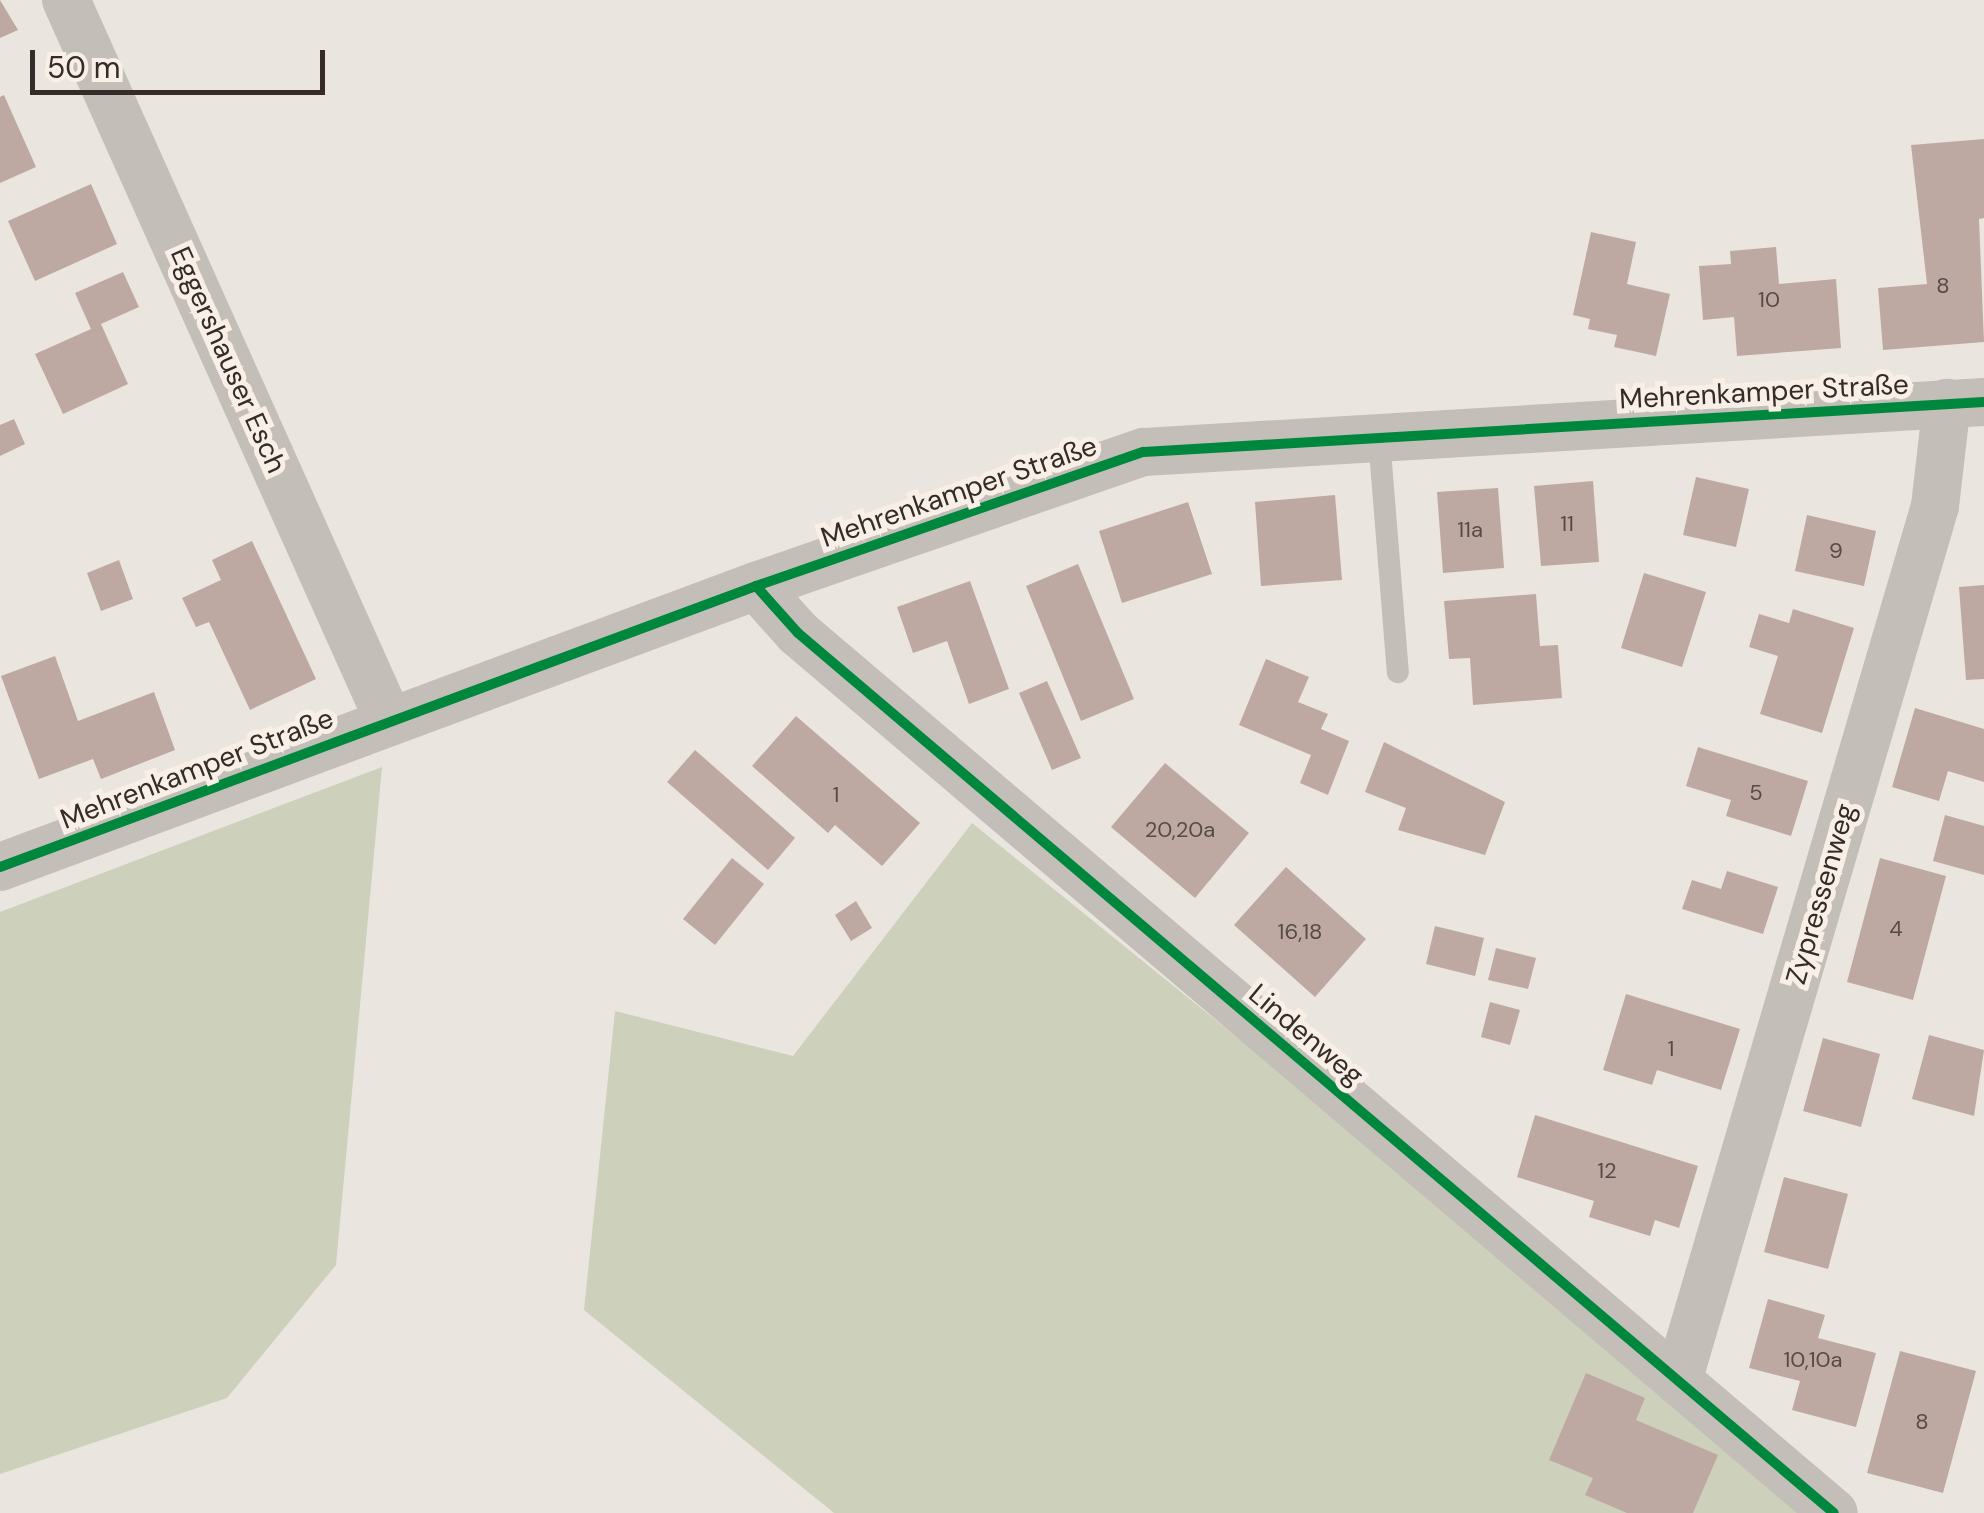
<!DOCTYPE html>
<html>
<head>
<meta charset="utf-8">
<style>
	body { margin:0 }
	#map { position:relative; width:1984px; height:1513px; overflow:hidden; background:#ebe5e0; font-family:"DM Sans",sans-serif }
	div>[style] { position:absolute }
	.green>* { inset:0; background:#cdd0bb }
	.building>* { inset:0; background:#bea9a2 }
	.lane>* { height:22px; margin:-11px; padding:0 11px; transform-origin:11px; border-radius:11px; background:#c4beb9 }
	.street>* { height:48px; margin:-24px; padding:0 24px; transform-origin:24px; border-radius:24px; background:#c4beb9 }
	.cycleway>* { height:10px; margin:-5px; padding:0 5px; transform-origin:5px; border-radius:5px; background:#00873e }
	span { translate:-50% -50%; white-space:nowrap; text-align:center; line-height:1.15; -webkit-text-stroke:10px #f8efe7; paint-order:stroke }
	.number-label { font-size:22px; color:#574a46 }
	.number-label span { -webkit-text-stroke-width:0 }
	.street-label { font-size:28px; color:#352b28 }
	.scale { position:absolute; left:30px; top:50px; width:295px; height:45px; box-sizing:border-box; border:5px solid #352b28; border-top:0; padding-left:12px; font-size:30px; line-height:35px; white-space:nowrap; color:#352b28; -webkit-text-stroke:8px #f8efe7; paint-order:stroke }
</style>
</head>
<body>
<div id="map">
	<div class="green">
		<div style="clip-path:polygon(382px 767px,336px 1265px,227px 1398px,0 1474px,0 912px)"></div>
		<div style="clip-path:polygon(972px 823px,1426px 1190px,1806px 1513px,834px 1513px,584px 1310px,615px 1011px,793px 1056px)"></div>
	</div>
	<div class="building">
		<div style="clip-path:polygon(0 0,18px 30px,0 38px)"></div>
		<div style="clip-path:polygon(4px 95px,36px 167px,0 183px,0 97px)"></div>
		<div style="clip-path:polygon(1984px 139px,1984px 218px,1979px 219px,1984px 342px,1883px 350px,1878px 288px,1927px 284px,1911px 145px)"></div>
		<div style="clip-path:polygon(91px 184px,117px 244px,35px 281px,8px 221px)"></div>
		<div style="clip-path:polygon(1591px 232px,1636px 242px,1627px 284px,1670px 294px,1656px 356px,1614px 347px,1617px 335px,1588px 329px,1590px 319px,1573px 315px)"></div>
		<div style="clip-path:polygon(1776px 247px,1779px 284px,1836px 279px,1841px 348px,1737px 356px,1734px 317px,1703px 320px,1699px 266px,1731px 264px,1730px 251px)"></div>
		<div style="clip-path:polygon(123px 272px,139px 307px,101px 324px,128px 384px,63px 414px,35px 354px,91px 329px,75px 293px)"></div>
		<div style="clip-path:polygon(14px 419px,25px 444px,0 456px,0 425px)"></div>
		<div style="clip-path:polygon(1696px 477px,1749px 489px,1736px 547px,1683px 535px)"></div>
		<div style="clip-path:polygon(1593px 481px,1599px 562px,1541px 566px,1534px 486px)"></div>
		<div style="clip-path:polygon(1498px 488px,1504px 568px,1443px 573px,1437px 492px)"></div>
		<div style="clip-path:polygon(1335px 495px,1342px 580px,1261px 586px,1255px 502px)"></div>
		<div style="clip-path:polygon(1188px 502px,1212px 574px,1122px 603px,1099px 531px)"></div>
		<div style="clip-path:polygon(1807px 515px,1876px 531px,1864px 586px,1795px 571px)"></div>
		<div style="clip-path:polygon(252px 541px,316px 679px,250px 710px,209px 622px,196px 627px,182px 598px,221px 580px,212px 560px)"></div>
		<div style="clip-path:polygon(119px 560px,133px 599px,101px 611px,87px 573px)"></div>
		<div style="clip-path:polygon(1078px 564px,1134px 699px,1081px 721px,1026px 586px)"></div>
		<div style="clip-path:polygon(1644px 573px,1706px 592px,1682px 667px,1621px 648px)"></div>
		<div style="clip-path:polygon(970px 581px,1009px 689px,969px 704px,947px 641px,913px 653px,897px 607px)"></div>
		<div style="clip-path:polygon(1984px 585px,1984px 679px,1966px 680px,1959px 587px)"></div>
		<div style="clip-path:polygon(1536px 594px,1540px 646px,1558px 645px,1562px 698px,1473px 705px,1470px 658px,1449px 659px,1444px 601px)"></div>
		<div style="clip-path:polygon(1793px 609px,1854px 628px,1822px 733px,1760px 714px,1778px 656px,1749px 647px,1759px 614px,1789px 623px)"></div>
		<div style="clip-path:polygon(55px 656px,78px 721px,154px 692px,175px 750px,101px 779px,93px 759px,39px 779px,1px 676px)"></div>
		<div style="clip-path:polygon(1266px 659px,1309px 677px,1298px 702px,1328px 714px,1321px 729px,1349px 741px,1328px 795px,1300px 783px,1311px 755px,1239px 725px)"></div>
		<div style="clip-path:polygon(1047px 681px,1081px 758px,1052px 770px,1019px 693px)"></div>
		<div style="clip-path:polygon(1915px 708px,1984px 729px,1984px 782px,1948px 771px,1939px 801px,1892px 787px)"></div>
		<div style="clip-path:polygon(796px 716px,920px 823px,882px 866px,835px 825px,828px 833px,752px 766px)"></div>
		<div style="clip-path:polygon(1384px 742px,1505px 802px,1485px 855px,1398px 830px,1406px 808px,1365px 792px)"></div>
		<div style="clip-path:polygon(1698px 747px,1808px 781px,1791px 836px,1726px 816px,1731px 800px,1686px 786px)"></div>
		<div style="clip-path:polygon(695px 750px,795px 838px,768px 870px,667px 782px)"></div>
		<div style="clip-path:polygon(1165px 763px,1249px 833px,1195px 898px,1111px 827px)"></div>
		<div style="clip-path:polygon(1945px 815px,1984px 826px,1984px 875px,1933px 861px)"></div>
		<div style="clip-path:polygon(732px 858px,764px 884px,715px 945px,683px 919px)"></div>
		<div style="clip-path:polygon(1880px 858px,1946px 876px,1913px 1000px,1847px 982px)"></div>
		<div style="clip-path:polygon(1286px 867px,1366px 939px,1315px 997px,1234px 925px)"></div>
		<div style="clip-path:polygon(1727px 871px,1778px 887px,1763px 934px,1682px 909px,1692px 880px,1721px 889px)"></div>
		<div style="clip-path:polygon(856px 901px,872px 928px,851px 941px,835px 915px)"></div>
		<div style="clip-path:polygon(1435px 926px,1484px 938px,1475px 976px,1426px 964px)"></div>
		<div style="clip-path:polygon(1496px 948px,1536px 958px,1528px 989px,1488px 980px)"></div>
		<div style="clip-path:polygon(1626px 994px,1740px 1029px,1721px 1090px,1657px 1070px,1652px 1085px,1603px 1070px)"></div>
		<div style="clip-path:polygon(1490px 1002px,1520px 1010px,1510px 1045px,1481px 1037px)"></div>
		<div style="clip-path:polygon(1929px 1035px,1984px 1050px,1974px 1116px,1912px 1099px)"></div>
		<div style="clip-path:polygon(1823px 1038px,1880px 1054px,1861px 1127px,1803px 1111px)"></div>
		<div style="clip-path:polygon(1535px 1115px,1698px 1166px,1679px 1228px,1655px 1220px,1650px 1236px,1589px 1217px,1594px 1201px,1517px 1177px)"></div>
		<div style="clip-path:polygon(1784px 1177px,1848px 1194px,1828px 1269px,1764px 1252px)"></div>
		<div style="clip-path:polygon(1768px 1299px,1825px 1315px,1818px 1338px,1876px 1353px,1856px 1427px,1792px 1410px,1800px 1381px,1749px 1368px)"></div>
		<div style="clip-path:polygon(1900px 1351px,1976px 1371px,1943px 1493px,1867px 1473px)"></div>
		<div style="clip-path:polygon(1586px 1373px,1645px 1398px,1636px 1420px,1718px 1455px,1693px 1513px,1627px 1513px,1585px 1495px,1593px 1478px,1549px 1460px)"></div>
	</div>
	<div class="lane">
		<div style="left:1379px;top:438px;width:235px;rotate:85.4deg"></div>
	</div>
	<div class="street">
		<div style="left:66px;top:0;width:790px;rotate:65.87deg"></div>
		<div style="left:756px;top:586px;width:63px;rotate:48.2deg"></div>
		<div style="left:798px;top:633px;width:1359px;rotate:40.35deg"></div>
		<div style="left:0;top:867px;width:807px;rotate:-20.39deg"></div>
		<div style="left:756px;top:586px;width:410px;rotate:-19.1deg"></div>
		<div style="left:1144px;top:452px;width:841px;rotate:-3.41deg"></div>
		<div style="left:1678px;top:1381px;width:912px;rotate:-73.63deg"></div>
		<div style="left:1935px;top:506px;width:104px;rotate:-83.4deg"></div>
	</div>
	<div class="cycleway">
		<div style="left:756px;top:586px;width:63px;rotate:48.2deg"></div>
		<div style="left:798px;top:633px;width:1359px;rotate:40.35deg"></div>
		<div style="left:0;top:867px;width:807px;rotate:-20.39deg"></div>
		<div style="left:756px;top:586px;width:410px;rotate:-19.1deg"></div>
		<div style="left:1144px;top:452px;width:841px;rotate:-3.41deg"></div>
	</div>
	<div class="number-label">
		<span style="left:1943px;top:286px">8</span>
		<span style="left:1769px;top:300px">10</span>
		<span style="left:1567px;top:524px">11</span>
		<span style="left:1470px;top:530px">11a</span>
		<span style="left:1836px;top:551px">9</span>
		<span style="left:1756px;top:793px">5</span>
		<span style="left:836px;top:795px">1</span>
		<span style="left:1180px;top:830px">20,20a</span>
		<span style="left:1896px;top:929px">4</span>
		<span style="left:1300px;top:932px">16,18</span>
		<span style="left:1671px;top:1049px">1</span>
		<span style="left:1607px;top:1171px">12</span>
		<span style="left:1813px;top:1360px">10,10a</span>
		<span style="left:1922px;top:1422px">8</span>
	</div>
	<div class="street-label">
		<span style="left:228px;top:360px;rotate:66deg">Eggershauser Esch</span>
		<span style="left:1764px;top:392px;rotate:-3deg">Mehrenkamper Straße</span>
		<span style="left:959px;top:492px;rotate:-19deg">Mehrenkamper Straße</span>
		<span style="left:197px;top:769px;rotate:-21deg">Mehrenkamper Straße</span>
		<span style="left:1821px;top:894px;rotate:-74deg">Zypressenweg</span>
		<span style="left:1306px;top:1035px;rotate:40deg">Lindenweg</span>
	</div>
	<div class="scale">50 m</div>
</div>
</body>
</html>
